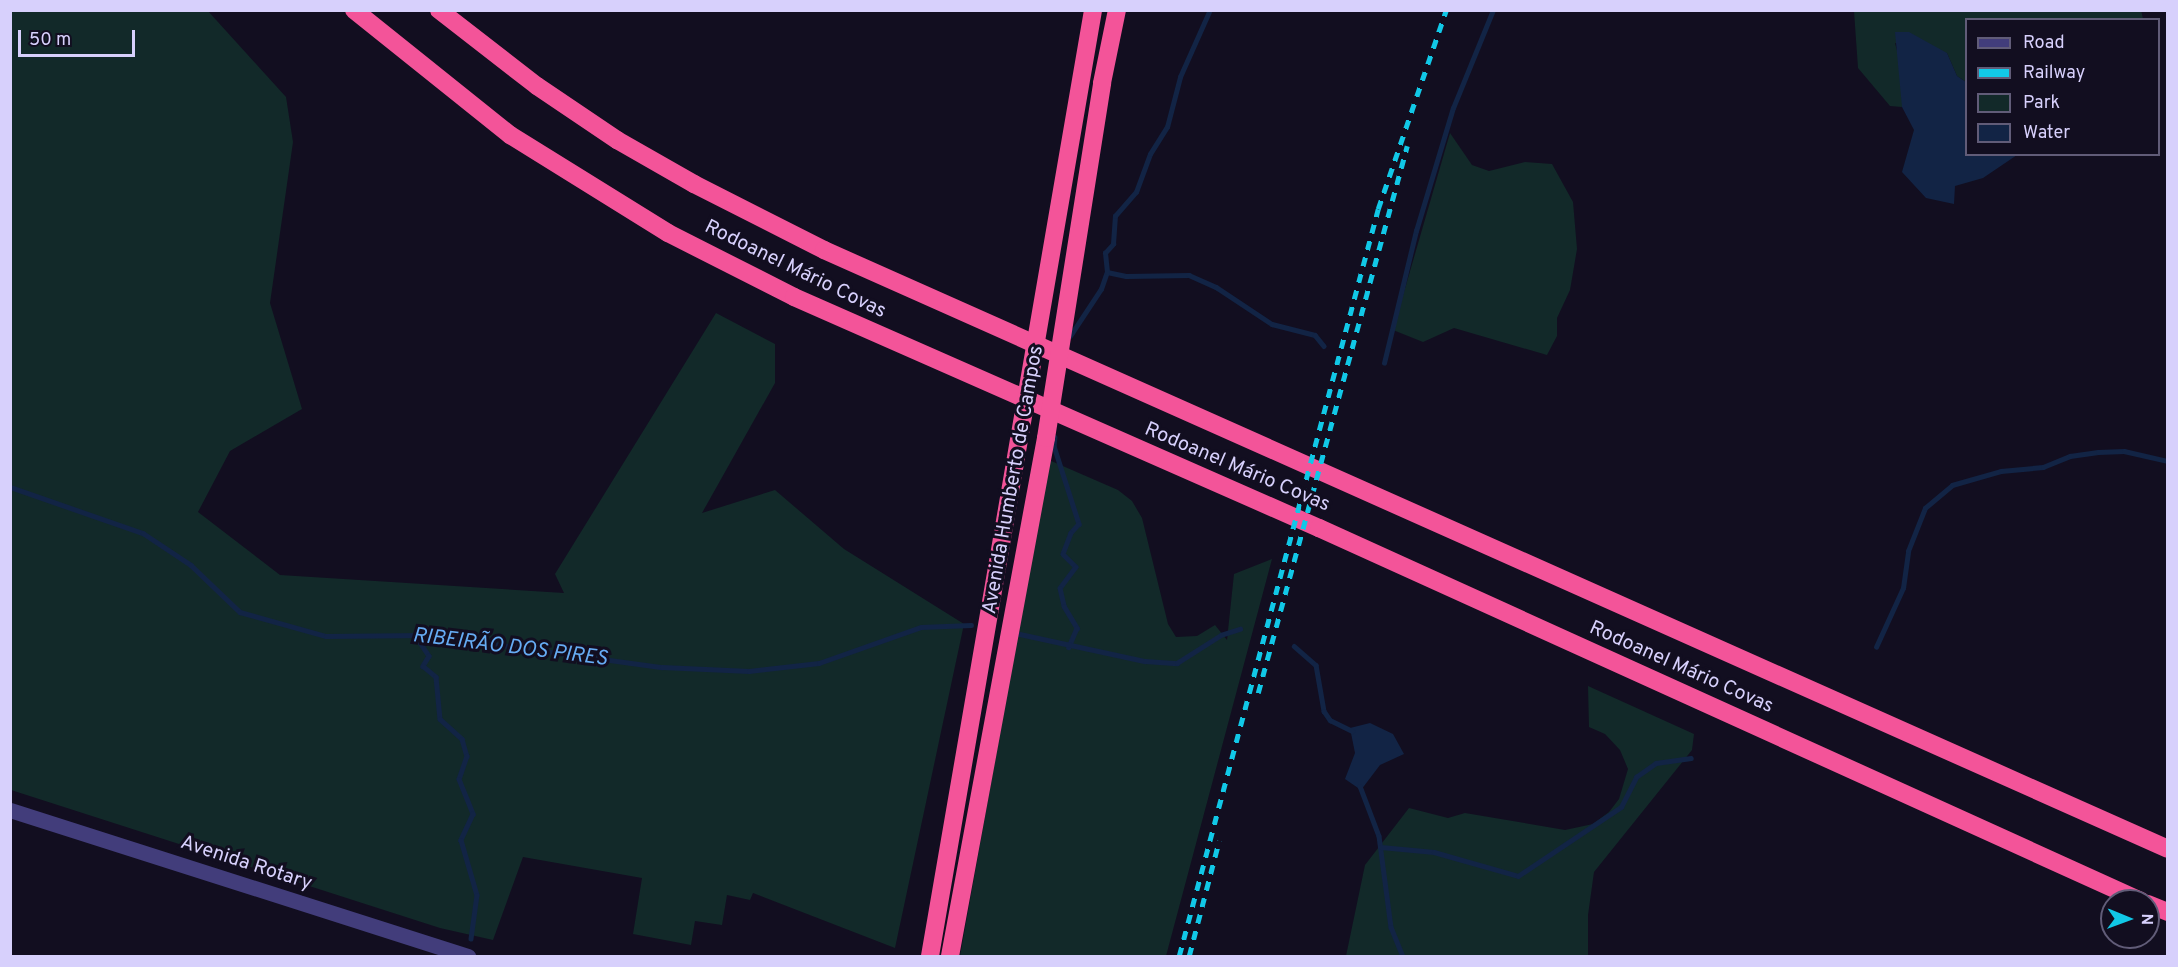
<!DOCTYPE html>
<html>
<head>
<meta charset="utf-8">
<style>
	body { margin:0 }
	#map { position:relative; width:2178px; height:967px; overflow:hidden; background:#120e20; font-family:Overpass,sans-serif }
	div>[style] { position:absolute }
	.green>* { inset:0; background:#122929 }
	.water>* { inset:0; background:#122445 }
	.stream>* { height:4.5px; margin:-2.25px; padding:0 2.25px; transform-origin:2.25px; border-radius:2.25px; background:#122445 }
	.minor>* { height:15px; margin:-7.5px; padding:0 7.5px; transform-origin:7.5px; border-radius:7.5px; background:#423d7b }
	.highway>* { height:18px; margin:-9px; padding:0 9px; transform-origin:9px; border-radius:9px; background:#f35499 }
	.rail>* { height:4.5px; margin-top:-2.25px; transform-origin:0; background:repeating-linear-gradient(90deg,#11c8e7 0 9px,transparent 0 17px) }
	span { translate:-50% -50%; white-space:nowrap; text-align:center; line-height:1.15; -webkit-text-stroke:6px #120e20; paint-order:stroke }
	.street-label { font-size:20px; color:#d7d0fc }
	.water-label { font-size:21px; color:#66acf4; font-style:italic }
	.frame { position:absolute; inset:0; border:12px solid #d7d0fc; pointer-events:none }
	.legend { position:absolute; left:1965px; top:18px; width:195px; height:138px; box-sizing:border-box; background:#120e20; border:2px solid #615c78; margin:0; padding:8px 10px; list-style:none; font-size:18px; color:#d7d0fc }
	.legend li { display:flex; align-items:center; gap:12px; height:30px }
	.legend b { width:30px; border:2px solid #615c78 }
	.north { position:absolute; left:2100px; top:889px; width:60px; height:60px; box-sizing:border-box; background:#120e20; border:2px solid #615c78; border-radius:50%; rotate:91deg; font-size:16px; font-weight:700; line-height:24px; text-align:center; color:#d7d0fc }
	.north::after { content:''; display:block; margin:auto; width:21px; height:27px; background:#11c8e7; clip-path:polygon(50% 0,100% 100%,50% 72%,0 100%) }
	.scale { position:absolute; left:18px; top:30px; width:117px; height:27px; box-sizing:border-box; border:3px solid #d7d0fc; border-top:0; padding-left:8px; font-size:18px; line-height:21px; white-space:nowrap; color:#d7d0fc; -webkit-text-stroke:4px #120e20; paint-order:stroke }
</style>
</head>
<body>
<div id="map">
	<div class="green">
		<div style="clip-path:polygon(11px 10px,208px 11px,286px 97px,293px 142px,270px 303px,302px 409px,230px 451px,198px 512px,280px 575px,564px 593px,555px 574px,716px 313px,775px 344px,775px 383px,702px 513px,775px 490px,844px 549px,964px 624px,895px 948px,753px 893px,750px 900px,727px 895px,722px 925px,695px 921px,691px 945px,633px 934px,642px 878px,523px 857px,493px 940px,440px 928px,11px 790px)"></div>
		<div style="clip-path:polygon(2141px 10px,2143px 19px,1966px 20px,1966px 82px,1957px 76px,1947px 53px,1895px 43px,1902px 70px,1902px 107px,1890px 106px,1858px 68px,1854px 11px)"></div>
		<div style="clip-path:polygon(1450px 133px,1472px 165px,1489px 171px,1525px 162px,1552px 164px,1573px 202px,1577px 249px,1570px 290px,1557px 318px,1557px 336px,1547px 355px,1454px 328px,1423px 342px,1393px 330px)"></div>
		<div style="clip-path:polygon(1049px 460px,1118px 490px,1132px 501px,1142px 518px,1168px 624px,1176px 637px,1197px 636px,1215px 625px,1227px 640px,1234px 574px,1272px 559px,1166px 956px,960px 956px)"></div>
		<div style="clip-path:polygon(1588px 686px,1694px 734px,1692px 750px,1594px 872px,1588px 915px,1588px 956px,1346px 956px,1365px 865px,1409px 808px,1448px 818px,1465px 813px,1565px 830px,1593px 824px,1609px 812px,1619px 799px,1628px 769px,1620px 750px,1605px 734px,1589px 727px)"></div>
	</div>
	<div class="water">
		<div style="clip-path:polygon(1895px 32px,1909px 32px,1947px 53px,1957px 76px,1966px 82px,1966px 154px,2017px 155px,1983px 178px,1955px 186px,1954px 204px,1926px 198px,1902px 172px,1914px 130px,1902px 107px)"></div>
		<div style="clip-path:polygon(1370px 723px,1393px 734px,1404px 754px,1380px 765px,1361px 790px,1345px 779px,1355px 753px,1350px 728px)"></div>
	</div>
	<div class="stream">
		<div style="left:1107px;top:272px;width:19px;rotate:12deg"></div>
		<div style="left:1126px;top:276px;width:63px;rotate:-0.9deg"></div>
		<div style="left:1189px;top:275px;width:30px;rotate:24deg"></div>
		<div style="left:1216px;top:287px;width:67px;rotate:33.5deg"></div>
		<div style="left:1272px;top:324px;width:44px;rotate:14.3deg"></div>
		<div style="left:1315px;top:335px;width:14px;rotate:51deg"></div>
		<div style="left:1070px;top:336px;width:56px;rotate:-56.6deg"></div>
		<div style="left:1101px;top:289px;width:18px;rotate:-71deg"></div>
		<div style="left:1107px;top:272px;width:19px;rotate:-96deg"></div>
		<div style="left:1105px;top:253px;width:12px;rotate:-48deg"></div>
		<div style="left:1113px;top:244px;width:28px;rotate:-86deg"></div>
		<div style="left:1115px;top:216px;width:32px;rotate:-49deg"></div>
		<div style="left:1136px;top:192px;width:40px;rotate:-69.8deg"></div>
		<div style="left:1150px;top:154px;width:32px;rotate:-58deg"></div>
		<div style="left:1167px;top:127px;width:52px;rotate:-75.4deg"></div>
		<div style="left:1180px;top:77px;width:71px;rotate:-66deg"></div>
		<div style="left:1384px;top:363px;width:136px;rotate:-76.4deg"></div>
		<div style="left:1416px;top:231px;width:128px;rotate:-73.3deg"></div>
		<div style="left:1453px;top:108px;width:106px;rotate:-67.8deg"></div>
		<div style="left:1055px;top:437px;width:9px;rotate:96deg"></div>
		<div style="left:1054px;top:446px;width:82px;rotate:72.2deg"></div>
		<div style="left:1079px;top:524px;width:12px;rotate:132deg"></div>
		<div style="left:1071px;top:533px;width:22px;rotate:111deg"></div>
		<div style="left:1063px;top:554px;width:18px;rotate:45deg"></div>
		<div style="left:1076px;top:567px;width:26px;rotate:127deg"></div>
		<div style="left:1060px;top:588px;width:18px;rotate:77deg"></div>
		<div style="left:1064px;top:606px;width:26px;rotate:59deg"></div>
		<div style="left:1077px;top:628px;width:21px;rotate:113deg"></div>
		<div style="left:10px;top:487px;width:141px;rotate:19.1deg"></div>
		<div style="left:143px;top:533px;width:58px;rotate:33.7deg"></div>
		<div style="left:191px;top:565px;width:68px;rotate:43.8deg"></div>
		<div style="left:240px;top:612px;width:89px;rotate:15.6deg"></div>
		<div style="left:326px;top:636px;width:101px;rotate:-0.6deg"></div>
		<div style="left:427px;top:635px;width:237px;rotate:7.8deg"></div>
		<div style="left:662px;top:667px;width:87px;rotate:2.6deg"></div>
		<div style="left:749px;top:671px;width:70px;rotate:-6.5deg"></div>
		<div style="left:819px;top:663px;width:108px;rotate:-19.4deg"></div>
		<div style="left:921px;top:627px;width:50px;rotate:-2.3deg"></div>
		<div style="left:1015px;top:633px;width:133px;rotate:12.2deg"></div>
		<div style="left:1145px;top:661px;width:32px;rotate:4deg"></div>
		<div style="left:1177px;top:663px;width:52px;rotate:-32.5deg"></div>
		<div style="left:1221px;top:635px;width:20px;rotate:-18deg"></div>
		<div style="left:415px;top:635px;width:25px;rotate:56deg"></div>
		<div style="left:429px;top:656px;width:12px;rotate:121deg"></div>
		<div style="left:423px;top:666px;width:17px;rotate:40deg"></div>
		<div style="left:436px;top:677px;width:42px;rotate:84.6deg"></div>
		<div style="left:440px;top:719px;width:30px;rotate:42deg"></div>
		<div style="left:462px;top:739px;width:18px;rotate:74deg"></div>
		<div style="left:467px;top:756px;width:24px;rotate:109deg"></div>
		<div style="left:459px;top:779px;width:38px;rotate:68deg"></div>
		<div style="left:473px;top:814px;width:29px;rotate:115deg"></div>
		<div style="left:461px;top:840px;width:57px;rotate:73.8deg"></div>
		<div style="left:477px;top:895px;width:44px;rotate:97.8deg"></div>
		<div style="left:1294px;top:646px;width:29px;rotate:41deg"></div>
		<div style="left:1316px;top:665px;width:47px;rotate:80.1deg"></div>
		<div style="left:1324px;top:711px;width:11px;rotate:56deg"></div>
		<div style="left:1330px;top:720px;width:25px;rotate:26deg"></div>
		<div style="left:1876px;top:647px;width:65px;rotate:-65.4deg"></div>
		<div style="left:1903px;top:588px;width:37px;rotate:-82deg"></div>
		<div style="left:1908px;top:551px;width:46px;rotate:-68.4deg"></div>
		<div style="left:1925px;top:508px;width:35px;rotate:-40deg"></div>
		<div style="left:1952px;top:485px;width:51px;rotate:-15.9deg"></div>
		<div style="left:2001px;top:471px;width:42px;rotate:-5.4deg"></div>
		<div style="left:2043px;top:467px;width:29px;rotate:-22deg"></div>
		<div style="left:2070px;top:456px;width:28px;rotate:-8deg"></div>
		<div style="left:2098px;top:452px;width:26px;rotate:-2deg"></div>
		<div style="left:2124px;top:451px;width:45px;rotate:12.8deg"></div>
		<div style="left:1360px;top:786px;width:53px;rotate:69.2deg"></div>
		<div style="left:1379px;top:836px;width:92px;rotate:82.5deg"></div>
		<div style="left:1391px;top:927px;width:31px;rotate:68deg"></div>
		<div style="left:1381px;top:847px;width:53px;rotate:5.4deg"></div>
		<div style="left:1434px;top:852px;width:87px;rotate:15.9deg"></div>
		<div style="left:1518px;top:876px;width:124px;rotate:-33.8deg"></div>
		<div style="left:1621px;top:807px;width:34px;rotate:-63deg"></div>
		<div style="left:1636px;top:777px;width:24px;rotate:-35deg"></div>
		<div style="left:1656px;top:763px;width:35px;rotate:-8deg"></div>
	</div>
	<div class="minor">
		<div style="left:10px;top:810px;width:481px;rotate:17.7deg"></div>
	</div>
	<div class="highway">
		<div style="left:354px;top:10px;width:200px;rotate:38.7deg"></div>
		<div style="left:510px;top:135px;width:186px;rotate:31.8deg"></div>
		<div style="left:668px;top:233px;width:141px;rotate:26.9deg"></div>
		<div style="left:794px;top:297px;width:574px;rotate:23.75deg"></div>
		<div style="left:1319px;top:528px;width:903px;rotate:24.41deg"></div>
		<div style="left:439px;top:10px;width:124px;rotate:37.8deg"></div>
		<div style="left:537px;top:86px;width:97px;rotate:34deg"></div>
		<div style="left:617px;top:140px;width:89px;rotate:29.7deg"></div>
		<div style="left:694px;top:184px;width:146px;rotate:26.9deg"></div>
		<div style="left:824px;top:250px;width:1471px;rotate:24.02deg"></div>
		<div style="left:2148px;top:904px;width:22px;rotate:22deg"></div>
		<div style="left:930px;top:956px;width:960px;rotate:-80.22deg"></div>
		<div style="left:950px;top:956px;width:527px;rotate:-79.5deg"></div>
		<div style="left:1046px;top:438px;width:359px;rotate:-81deg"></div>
		<div style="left:1102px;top:83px;width:75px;rotate:-78.4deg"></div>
	</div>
	<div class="rail">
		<div style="left:1258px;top:693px;width:567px;rotate:-74.76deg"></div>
		<div style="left:1179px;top:956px;width:773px;rotate:-75.08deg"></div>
		<div style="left:1378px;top:209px;width:210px;rotate:-71.1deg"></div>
		<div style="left:1189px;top:956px;width:119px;rotate:-75.4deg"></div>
	</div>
	<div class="street-label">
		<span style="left:795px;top:270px;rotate:26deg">Rodoanel Mário Covas</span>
		<span style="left:1237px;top:468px;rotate:23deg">Rodoanel Mário Covas</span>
		<span style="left:1014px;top:480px;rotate:-80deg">Avenida Humberto de Campos</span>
		<span style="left:1681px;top:668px;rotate:24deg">Rodoanel Mário Covas</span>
		<span style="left:246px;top:864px;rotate:18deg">Avenida Rotary</span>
	</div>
	<div class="water-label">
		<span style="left:510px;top:648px;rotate:7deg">RIBEIRÃO DOS PIRES</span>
	</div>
	<div class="frame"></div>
	<ul class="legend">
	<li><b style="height:8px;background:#423d7b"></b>Road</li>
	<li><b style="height:8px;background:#11c8e7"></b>Railway</li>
	<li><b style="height:16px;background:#122929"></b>Park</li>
	<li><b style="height:16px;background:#122445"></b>Water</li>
	</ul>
	<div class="north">N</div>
	<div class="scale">50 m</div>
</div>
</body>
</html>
